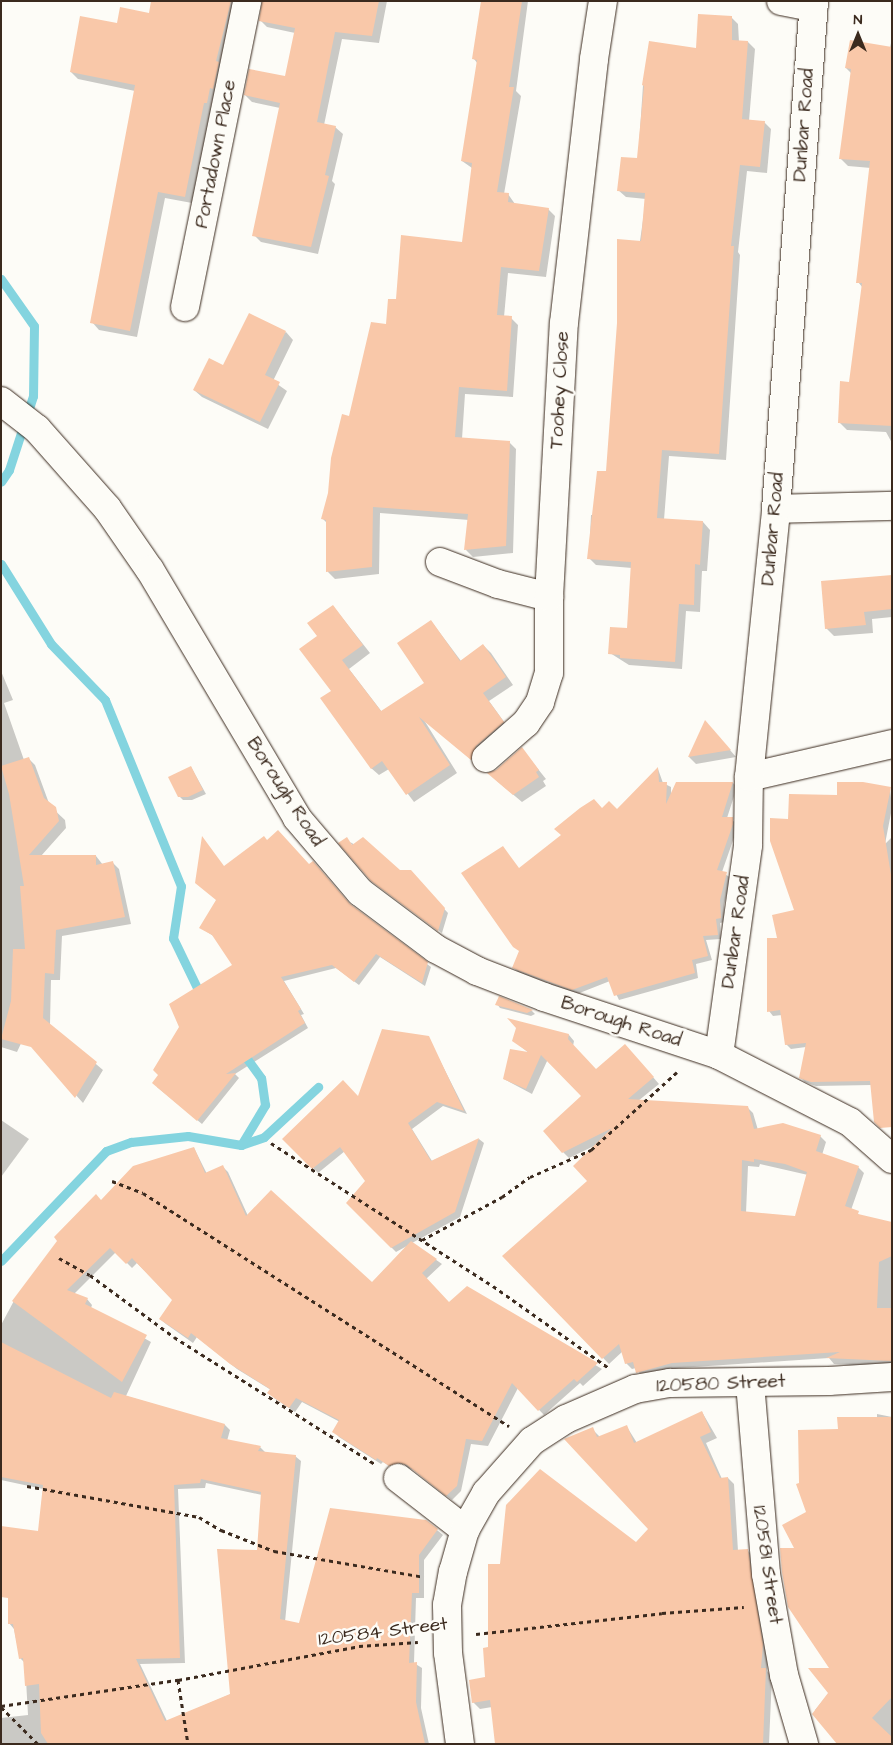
<!DOCTYPE html>
<html>
<head>
<meta charset="utf-8">
<style>
	body { margin:0 }
	#map { position:relative; width:893px; height:1745px; overflow:hidden; background:#fdfcf7; font-family:"Architects Daughter",sans-serif }
	div>[style] { position:absolute }
	.shadow>* { inset:0; background:#0003 }
	.stream>* { height:9px; margin:-4.5px; padding:0 4.5px; transform-origin:4.5px; border-radius:4.5px; background:#84d4df }
	.building>* { inset:0; background:#f9c8a9 }
	.path>* { height:3px; margin-top:-1.5px; transform-origin:0; background:repeating-linear-gradient(90deg,#3b2a1e 0 4px,transparent 0 8px) }
	.roads { filter:drop-shadow(0 0 1px #3b2a1e) drop-shadow(0 0 1px #3b2a1e) }
	.minor>* { height:28px; margin:-14px; padding:0 14px; transform-origin:14px; border-radius:14px; background:#fdfcf7 }
	span { translate:-50% -50%; white-space:nowrap; text-align:center; line-height:1.15; -webkit-text-stroke:5px #fdfcf7; paint-order:stroke }
	.street-label { font-size:19px; color:#3b2a1e }
	.frame { position:absolute; inset:0; border:2px solid #3b2a1e; pointer-events:none }
	.north { position:absolute; left:833px; top:10px; width:50px; height:50px; -webkit-text-stroke:4px #fdfcf7; paint-order:stroke; rotate:0deg; font-size:14px; font-weight:700; line-height:20px; text-align:center; color:#3b2a1e }
	.north::after { content:''; display:block; margin:auto; width:18px; height:22px; background:#3b2a1e; clip-path:polygon(50% 0,100% 100%,50% 72%,0 100%) }
</style>
</head>
<body>
<div id="map">
	<div class="shadow">
		<div style="clip-path:polygon(153px 1px,241px 1px,211px 110px,192px 203px,165px 198px,137px 337px,99px 330px,92px 322px,135px 91px,78px 79px,71px 72px,118px 24px,150px 14px)"></div>
		<div style="clip-path:polygon(263px 1px,387px 1px,379px 43px,342px 39px,324px 125px,335px 127px,343px 134px,332px 181px,335px 184px,318px 254px,261px 242px,254px 235px,280px 108px,252px 102px,245px 95px,286px 78px,295px 33px,267px 27px,260px 20px)"></div>
		<div style="clip-path:polygon(482px 1px,528px 1px,516px 91px,521px 96px,504px 194px,508px 194px,515px 204px,548px 209px,555px 216px,546px 277px,508px 273px,504px 317px,511px 318px,518px 325px,513px 397px,465px 394px,462px 439px,509px 442px,516px 449px,513px 553px,473px 557px,466px 550px,469px 520px,380px 513px,379px 574px,335px 579px,328px 572px,328px 524px,323px 519px,349px 418px,397px 301px,464px 243px,472px 168px,462px 161px,478px 64px,474px 59px)"></div>
		<div style="clip-path:polygon(731px 17px,738px 24px,739px 42px,748px 42px,755px 49px,749px 121px,764px 122px,771px 129px,767px 173px,747px 171px,738px 252px,740px 255px,726px 460px,669px 456px,664px 520px,703px 522px,710px 530px,707px 571px,702px 571px,700px 612px,686px 611px,682px 669px,629px 665px,610px 653px,629px 630px,632px 568px,596px 565px,589px 558px,591px 515px,595px 515px,607px 472px,646px 199px,626px 197px,618px 190px,638px 160px,643px 85px,697px 50px)"></div>
		<div style="clip-path:polygon(892px 38px,892px 443px,886px 432px,847px 430px,839px 422px,850px 383px,863px 288px,858px 282px,871px 168px,848px 166px,840px 158px,852px 74px,846px 68px,890px 48px)"></div>
		<div style="clip-path:polygon(286px 332px,293px 340px,273px 381px,287px 391px,268px 429px,202px 397px,194px 390px,224px 367px)"></div>
		<div style="clip-path:polygon(892px 576px,892px 617px,872px 619px,873px 633px,834px 636px,826px 628px)"></div>
		<div style="clip-path:polygon(333px 606px,370px 653px,349px 669px,382px 712px,426px 683px,431px 621px,461px 661px,483px 645px,491px 653px,513px 685px,489px 701px,510px 730px,479px 766px,424px 720px,457px 773px,414px 802px,389px 769px,379px 775px,371px 768px,332px 691px,319px 637px)"></div>
		<div style="clip-path:polygon(1px 671px,13px 700px,4px 703px,24px 760px,28px 758px,35px 765px,50px 806px,65px 820px,66px 828px,41px 856px,96px 856px,103px 865px,113px 863px,119px 869px,131px 924px,62px 936px,60px 980px,51px 980px,50px 1025px,103px 1070px,83px 1103px,24px 1037px,17px 1052px,1px 1047px)"></div>
		<div style="clip-path:polygon(705px 723px,712px 729px,736px 757px,696px 764px,689px 757px)"></div>
		<div style="clip-path:polygon(522px 749px,546px 779px,543px 781px,546px 786px,522px 802px,497px 781px,497px 771px)"></div>
		<div style="clip-path:polygon(191px 767px,206px 794px,192px 800px,183px 800px,179px 796px)"></div>
		<div style="clip-path:polygon(658px 769px,663px 783px,671px 787px,671px 796px,677px 783px,733px 783px,737px 787px,727px 818px,737px 823px,737px 829px,722px 872px,731px 878px,724px 905px,725px 922px,720px 923px,721px 939px,706px 940px,712px 960px,696px 964px,698px 978px,619px 1000px,610px 981px,577px 994px,518px 972px,513px 967px,520px 952px,519px 869px,603px 809px,617px 810px)"></div>
		<div style="clip-path:polygon(890px 788px,892px 808px,885px 844px,892px 837px,892px 1100px,872px 1085px,816px 1086px,805px 1082px,800px 1077px,806px 1047px,791px 1049px,786px 1044px,782px 1015px,773px 1016px,769px 1011px,779px 939px,796px 911px,789px 820px,838px 796px)"></div>
		<div style="clip-path:polygon(267px 841px,309px 865px,351px 907px,431px 967px,425px 986px,380px 957px,359px 985px,336px 968px,284px 981px,304px 1014px,301px 1015px,308px 1028px,235px 1074px,239px 1078px,202px 1124px,157px 1087px,234px 965px,215px 937px,201px 928px,217px 900px,224px 867px)"></div>
		<div style="clip-path:polygon(350px 842px,400px 871px,410px 872px,448px 913px,442px 933px,376px 884px)"></div>
		<div style="clip-path:polygon(500px 998px,532px 1011px,535px 1014px,531px 1016px,500px 1008px,497px 1004px)"></div>
		<div style="clip-path:polygon(evenodd,569px 1035px,574px 1041px,573px 1046px,596px 1071px,631px 1052px,659px 1084px,638px 1101px,747px 1107px,753px 1113px,758px 1130px,820px 1136px,826px 1142px,822px 1155px,858px 1167px,864px 1173px,851px 1210px,863px 1217px,892px 1223px,892px 1367px,834px 1364px,829px 1358px,679px 1368px,643px 1378px,636px 1368px,632px 1369px,626px 1363px,623px 1351px,609px 1364px,504px 1256px,589px 1182px,596px 1145px,569px 1158px,563px 1152px,583px 1096px,548px 1059px,532px 1094px,504px 1079px,529px 1053px,514px 1041px,569px 1035px,760px 1164px,808px 1175px,796px 1217px,746px 1213px,748px 1166px,759px 1167px,760px 1164px)"></div>
		<div style="clip-path:polygon(evenodd,428px 1037px,467px 1114px,443px 1106px,412px 1129px,432px 1161px,479px 1139px,484px 1143px,460px 1217px,412px 1243px,442px 1264px,426px 1279px,449px 1304px,467px 1288px,602px 1369px,583px 1386px,580px 1383px,544px 1415px,518px 1388px,488px 1446px,471px 1444px,461px 1491px,452px 1500px,414px 1470px,406px 1467px,396px 1470px,383px 1462px,381px 1464px,339px 1437px,334px 1431px,340px 1422px,302px 1402px,295px 1412px,274px 1398px,271px 1390px,237px 1369px,197px 1337px,193px 1343px,166px 1324px,160px 1319px,173px 1300px,137px 1263px,132px 1268px,116px 1252px,74px 1294px,87px 1299px,92px 1305px,91px 1308px,151px 1342px,126px 1396px,225px 1425px,230px 1430px,227px 1441px,260px 1447px,266px 1453px,295px 1456px,301px 1461px,285px 1622px,300px 1624px,426px 1521px,443px 1535px,424px 1560px,424px 1598px,416px 1598px,414px 1663px,422px 1668px,421px 1708px,429px 1744px,1px 1744px,1px 1718px,28px 1715px,25px 1663px,20px 1658px,14px 1629px,9px 1623px,39px 1532px,43px 1489px,1px 1480px,1px 1325px,16px 1297px,102px 1201px,194px 1148px,207px 1174px,223px 1167px,228px 1172px,248px 1216px,372px 1283px,407px 1246px,396px 1252px,347px 1203px,366px 1181px,345px 1151px,318px 1173px,284px 1139px,358px 1098px,428px 1037px,206px 1483px,262px 1495px,259px 1551px,231px 1694px,167px 1721px,140px 1664px,185px 1663px,178px 1489px,205px 1488px,206px 1483px)"></div>
		<div style="clip-path:polygon(1px 1120px,29px 1139px,1px 1177px)"></div>
		<div style="clip-path:polygon(702px 1412px,717px 1438px,706px 1443px,722px 1479px,728px 1478px,734px 1484px,738px 1551px,748px 1551px,754px 1557px,768px 1651px,767px 1671px,772px 1676px,769px 1744px,496px 1744px,492px 1707px,480px 1709px,473px 1702px,486px 1678px,501px 1565px,636px 1543px,650px 1529px,566px 1439px,592px 1429px,600px 1437px,627px 1427px,637px 1443px)"></div>
		<div style="clip-path:polygon(877px 1414px,892px 1417px,892px 1744px,850px 1744px,815px 1710px,829px 1693px,831px 1669px,796px 1549px,807px 1513px,800px 1484px,839px 1430px,877px 1418px)"></div>
	</div>
	<div class="stream">
		<div style="left:1px;top:279px;width:57px;rotate:54.9deg"></div>
		<div style="left:34px;top:326px;width:70px;rotate:90.8deg"></div>
		<div style="left:33px;top:396px;width:78px;rotate:108deg"></div>
		<div style="left:9px;top:470px;width:14px;rotate:124deg"></div>
		<div style="left:1px;top:564px;width:94px;rotate:58deg"></div>
		<div style="left:51px;top:644px;width:78px;rotate:46deg"></div>
		<div style="left:105px;top:700px;width:201px;rotate:67.8deg"></div>
		<div style="left:181px;top:886px;width:53px;rotate:98.7deg"></div>
		<div style="left:173px;top:938px;width:64px;rotate:64.2deg"></div>
		<div style="left:241px;top:1145px;width:24px;rotate:-19deg"></div>
		<div style="left:264px;top:1137px;width:74px;rotate:-42.8deg"></div>
		<div style="left:1px;top:1261px;width:152px;rotate:-46.3deg"></div>
		<div style="left:106px;top:1151px;width:27px;rotate:-20deg"></div>
		<div style="left:131px;top:1142px;width:57px;rotate:-6deg"></div>
		<div style="left:188px;top:1136px;width:54px;rotate:9.6deg"></div>
		<div style="left:241px;top:1145px;width:47px;rotate:-59deg"></div>
		<div style="left:265px;top:1105px;width:27px;rotate:-98deg"></div>
		<div style="left:261px;top:1078px;width:32px;rotate:-126deg"></div>
	</div>
	<div class="building">
		<div style="clip-path:polygon(151px 1px,231px 1px,216px 61px,219px 62px,213px 89px,210px 88px,207px 103px,204px 103px,185px 197px,158px 192px,130px 331px,90px 323px,135px 85px,70px 72px,80px 16px,117px 23px,120px 7px,149px 13px)"></div>
		<div style="clip-path:polygon(262px 1px,379px 1px,372px 36px,335px 32px,317px 122px,336px 126px,325px 175px,329px 176px,311px 247px,252px 236px,280px 103px,244px 95px,249px 69px,285px 76px,295px 28px,259px 21px)"></div>
		<div style="clip-path:polygon(481px 1px,522px 1px,509px 87px,514px 87px,497px 192px,509px 193px,508px 202px,549px 208px,539px 271px,501px 267px,497px 315px,512px 316px,507px 391px,459px 387px,455px 437px,510px 441px,506px 546px,464px 550px,468px 514px,373px 507px,372px 567px,326px 572px,326px 520px,321px 519px,328px 493px,331px 458px,342px 414px,349px 416px,371px 322px,386px 324px,388px 299px,396px 299px,401px 235px,462px 242px,472px 163px,461px 161px,477px 60px,472px 59px)"></div>
		<div style="clip-path:polygon(698px 14px,732px 16px,732px 40px,748px 41px,742px 119px,765px 121px,760px 167px,740px 165px,731px 246px,734px 246px,719px 454px,662px 450px,657px 518px,703px 521px,700px 565px,695px 564px,694px 605px,679px 604px,675px 662px,620px 658px,620px 655px,608px 654px,610px 627px,627px 628px,631px 562px,587px 559px,597px 471px,606px 471px,617px 323px,617px 239px,641px 241px,645px 193px,617px 191px,621px 157px,637px 158px,644px 86px,642px 85px,649px 41px,696px 48px)"></div>
		<div style="clip-path:polygon(850px 40px,892px 47px,892px 426px,838px 423px,840px 381px,849px 382px,862px 283px,856px 283px,870px 161px,839px 159px,851px 69px,845px 68px)"></div>
		<div style="clip-path:polygon(249px 313px,286px 331px,265px 375px,280px 382px,260px 422px,193px 390px,209px 358px,223px 365px)"></div>
		<div style="clip-path:polygon(892px 575px,892px 609px,864px 612px,866px 625px,825px 629px,821px 581px)"></div>
		<div style="clip-path:polygon(333px 605px,363px 645px,342px 660px,381px 711px,424px 683px,397px 643px,431px 620px,460px 661px,483px 644px,506px 677px,483px 693px,504px 722px,476px 746px,471px 760px,419px 717px,450px 765px,406px 795px,382px 761px,371px 769px,320px 698px,331px 691px,299px 649px,317px 636px,307px 623px)"></div>
		<div style="clip-path:polygon(705px 720px,731px 750px,688px 757px)"></div>
		<div style="clip-path:polygon(522px 747px,539px 770px,536px 772px,539px 777px,513px 795px,487px 773px,496px 770px)"></div>
		<div style="clip-path:polygon(29px 757px,44px 798px,56px 807px,59px 821px,29px 855px,96px 855px,96px 865px,113px 861px,125px 917px,56px 930px,54px 974px,45px 973px,43px 1018px,97px 1062px,75px 1098px,31px 1047px,1px 1039px,11px 1001px,13px 949px,25px 949px,20px 886px,24px 886px,9px 794px,1px 766px)"></div>
		<div style="clip-path:polygon(191px 766px,203px 790px,188px 797px,178px 797px,168px 777px)"></div>
		<div style="clip-path:polygon(658px 767px,659px 782px,667px 782px,666px 804px,676px 782px,733px 782px,722px 817px,733px 817px,733px 824px,717px 870px,727px 872px,720px 900px,721px 918px,716px 919px,718px 935px,703px 936px,708px 956px,692px 960px,695px 973px,614px 996px,607px 977px,572px 990px,512px 968px,519px 951px,513px 947px,461px 873px,503px 846px,519px 868px,561px 835px,554px 829px,580px 808px,594px 799px,602px 808px,609px 801px,617px 809px)"></div>
		<div style="clip-path:polygon(837px 782px,863px 782px,891px 787px,883px 826px,892px 881px,892px 1127px,880px 1128px,874px 1122px,870px 1081px,811px 1082px,799px 1078px,806px 1043px,785px 1045px,780px 1010px,767px 1012px,767px 938px,777px 938px,772px 915px,794px 910px,770px 841px,770px 818px,788px 819px,789px 794px,837px 795px)"></div>
		<div style="clip-path:polygon(278px 830px,309px 864px,313px 861px,350px 904px,428px 962px,422px 983px,376px 954px,354px 982px,332px 965px,281px 977px,301px 1009px,298px 1011px,305px 1023px,226px 1074px,236px 1073px,197px 1121px,152px 1083px,158px 1075px,153px 1070px,179px 1027px,169px 1004px,232px 965px,212px 935px,199px 928px,216px 900px,195px 883px,202px 836px,224px 866px,264px 836px,267px 840px)"></div>
		<div style="clip-path:polygon(347px 837px,352px 845px,363px 837px,400px 870px,411px 870px,445px 908px,438px 931px,371px 881px,338px 843px)"></div>
		<div style="clip-path:polygon(499px 996px,533px 1010px,527px 1013px,495px 1005px)"></div>
		<div style="clip-path:polygon(evenodd,507px 1018px,569px 1034px,568px 1039px,596px 1069px,625px 1044px,654px 1077px,628px 1099px,748px 1106px,754px 1129px,783px 1123px,821px 1135px,816px 1151px,859px 1166px,845px 1206px,859px 1211px,858px 1214px,892px 1222px,892px 1256px,879px 1262px,877px 1308px,892px 1308px,892px 1361px,826px 1358px,840px 1352px,672px 1363px,636px 1373px,633px 1362px,625px 1364px,619px 1344px,602px 1359px,502px 1256px,587px 1181px,573px 1166px,612px 1128px,562px 1153px,543px 1131px,581px 1096px,541px 1055px,526px 1089px,503px 1079px,510px 1049px,528px 1052px,512px 1041px,516px 1028px,507px 1018px,754px 1159px,785px 1164px,807px 1172px,795px 1216px,741px 1211px,742px 1160px,754px 1162px,754px 1159px)"></div>
		<div style="clip-path:polygon(382px 1029px,429px 1036px,464px 1111px,437px 1102px,408px 1123px,431px 1161px,479px 1138px,455px 1212px,391px 1248px,346px 1203px,365px 1181px,340px 1147px,312px 1169px,282px 1139px,343px 1080px,358px 1096px)"></div>
		<div style="clip-path:polygon(194px 1147px,205px 1173px,223px 1165px,246px 1216px,271px 1190px,372px 1282px,411px 1241px,437px 1259px,422px 1273px,449px 1302px,467px 1286px,598px 1363px,577px 1382px,574px 1379px,538px 1411px,512px 1383px,482px 1441px,466px 1439px,457px 1486px,446px 1496px,407px 1465px,400px 1463px,389px 1466px,377px 1458px,376px 1460px,332px 1432px,339px 1420px,296px 1398px,289px 1408px,267px 1393px,270px 1389px,230px 1364px,191px 1333px,188px 1338px,159px 1319px,172px 1300px,132px 1258px,126px 1264px,110px 1248px,67px 1290px,88px 1298px,85px 1304px,147px 1335px,122px 1382px,12px 1301px,57px 1241px,54px 1237px,96px 1194px,101px 1200px,133px 1166px)"></div>
		<div style="clip-path:polygon(evenodd,1px 1342px,111px 1398px,114px 1392px,225px 1424px,221px 1438px,261px 1446px,258px 1451px,296px 1455px,280px 1619px,299px 1623px,330px 1508px,426px 1520px,438px 1529px,419px 1555px,419px 1593px,412px 1593px,409px 1663px,417px 1662px,416px 1702px,425px 1744px,48px 1744px,41px 1733px,39px 1684px,25px 1686px,23px 1658px,19px 1659px,13px 1624px,8px 1624px,8px 1598px,1px 1597px,1px 1526px,38px 1531px,43px 1485px,1px 1477px,1px 1342px,201px 1479px,261px 1492px,257px 1550px,217px 1549px,230px 1694px,165px 1721px,136px 1659px,180px 1658px,174px 1485px,200px 1483px,201px 1479px)"></div>
		<div style="clip-path:polygon(702px 1411px,711px 1432px,700px 1437px,720px 1478px,728px 1477px,733px 1550px,748px 1549px,763px 1644px,761px 1668px,766px 1668px,763px 1744px,495px 1744px,490px 1700px,472px 1703px,469px 1680px,485px 1677px,483px 1648px,488px 1647px,488px 1564px,500px 1564px,506px 1505px,540px 1469px,636px 1542px,648px 1529px,564px 1439px,593px 1427px,597px 1437px,627px 1425px,634px 1443px)"></div>
		<div style="clip-path:polygon(837px 1417px,892px 1417px,892px 1697px,872px 1718px,892px 1737px,892px 1744px,837px 1744px,812px 1714px,828px 1693px,808px 1668px,829px 1668px,788px 1607px,782px 1572px,780px 1548px,794px 1548px,782px 1525px,806px 1512px,796px 1484px,799px 1483px,798px 1430px,838px 1429px)"></div>
	</div>
	<div class="path">
		<div style="left:271px;top:1143px;width:264px;rotate:32.8deg"></div>
		<div style="left:493px;top:1286px;width:142px;rotate:35.3deg"></div>
		<div style="left:112px;top:1181px;width:33px;rotate:21deg"></div>
		<div style="left:143px;top:1193px;width:434px;rotate:32.5deg"></div>
		<div style="left:422px;top:1240px;width:91px;rotate:-28.3deg"></div>
		<div style="left:502px;top:1197px;width:34px;rotate:-36deg"></div>
		<div style="left:530px;top:1177px;width:67px;rotate:-23.9deg"></div>
		<div style="left:591px;top:1150px;width:116px;rotate:-42.2deg"></div>
		<div style="left:59px;top:1258px;width:35px;rotate:29deg"></div>
		<div style="left:90px;top:1275px;width:104px;rotate:36.4deg"></div>
		<div style="left:174px;top:1337px;width:238px;rotate:32.3deg"></div>
		<div style="left:27px;top:1486px;width:175px;rotate:10.2deg"></div>
		<div style="left:199px;top:1517px;width:26px;rotate:31deg"></div>
		<div style="left:221px;top:1530px;width:57px;rotate:21.6deg"></div>
		<div style="left:274px;top:1551px;width:152px;rotate:9.8deg"></div>
		<div style="left:476px;top:1634px;width:187px;rotate:-6.4deg"></div>
		<div style="left:662px;top:1613px;width:82px;rotate:-4.2deg"></div>
		<div style="left:178px;top:1680px;width:65px;rotate:81.1deg"></div>
		<div style="left:1px;top:1706px;width:179px;rotate:-8.4deg"></div>
		<div style="left:178px;top:1680px;width:184px;rotate:-10.6deg"></div>
		<div style="left:359px;top:1646px;width:59px;rotate:-3.9deg"></div>
		<div style="left:1px;top:1707px;width:52px;rotate:45deg"></div>
	</div>
	<div class="roads">
		<div class="minor">
			<div style="left:781px;top:1px;width:33px;rotate:11deg"></div>
			<div style="left:185px;top:307px;width:312px;rotate:-78.5deg"></div>
			<div style="left:1px;top:401px;width:46px;rotate:37.9deg"></div>
			<div style="left:37px;top:429px;width:106px;rotate:48.5deg"></div>
			<div style="left:107px;top:508px;width:75px;rotate:55.3deg"></div>
			<div style="left:150px;top:570px;width:288px;rotate:59.3deg"></div>
			<div style="left:297px;top:818px;width:97px;rotate:49.6deg"></div>
			<div style="left:360px;top:892px;width:95px;rotate:36.9deg"></div>
			<div style="left:436px;top:949px;width:47px;rotate:28.2deg"></div>
			<div style="left:477px;top:971px;width:72px;rotate:21.2deg"></div>
			<div style="left:544px;top:997px;width:184px;rotate:18.3deg"></div>
			<div style="left:719px;top:1055px;width:147px;rotate:27.1deg"></div>
			<div style="left:850px;top:1122px;width:56px;rotate:41.4deg"></div>
			<div style="left:776px;top:509px;width:116px;rotate:-1.5deg"></div>
			<div style="left:440px;top:562px;width:62px;rotate:20.8deg"></div>
			<div style="left:498px;top:584px;width:53px;rotate:14.3deg"></div>
			<div style="left:486px;top:758px;width:53px;rotate:-41.2deg"></div>
			<div style="left:526px;top:723px;width:25px;rotate:-56deg"></div>
			<div style="left:540px;top:702px;width:30px;rotate:-73deg"></div>
			<div style="left:549px;top:673px;width:76px;rotate:-90deg"></div>
			<div style="left:549px;top:597px;width:274px;rotate:-86.9deg"></div>
			<div style="left:564px;top:323px;width:266px;rotate:-83.5deg"></div>
			<div style="left:594px;top:59px;width:59px;rotate:-81.2deg"></div>
			<div style="left:749px;top:777px;width:147px;rotate:-13deg"></div>
			<div style="left:719px;top:1055px;width:212px;rotate:-82.1deg"></div>
			<div style="left:748px;top:845px;width:68px;rotate:-89.2deg"></div>
			<div style="left:749px;top:777px;width:269px;rotate:-84.2deg"></div>
			<div style="left:776px;top:509px;width:509px;rotate:-85.72deg"></div>
			<div style="left:750px;top:1383px;width:192px;rotate:85.2deg"></div>
			<div style="left:766px;top:1574px;width:103px;rotate:79.9deg"></div>
			<div style="left:784px;top:1675px;width:72px;rotate:73.8deg"></div>
			<div style="left:398px;top:1478px;width:85px;rotate:37.8deg"></div>
			<div style="left:460px;top:1744px;width:92px;rotate:-97.5deg"></div>
			<div style="left:448px;top:1653px;width:48px;rotate:-91.2deg"></div>
			<div style="left:447px;top:1605px;width:34px;rotate:-80deg"></div>
			<div style="left:453px;top:1572px;width:44px;rotate:-74.1deg"></div>
			<div style="left:465px;top:1530px;width:43px;rotate:-60.4deg"></div>
			<div style="left:486px;top:1493px;width:69px;rotate:-48.5deg"></div>
			<div style="left:532px;top:1441px;width:40px;rotate:-32.9deg"></div>
			<div style="left:566px;top:1419px;width:75px;rotate:-23.5deg"></div>
			<div style="left:635px;top:1389px;width:36px;rotate:-10deg"></div>
			<div style="left:670px;top:1383px;width:159px;rotate:-0.7deg"></div>
			<div style="left:829px;top:1381px;width:63px;rotate:-3.6deg"></div>
		</div>
	</div>
	<div class="street-label">
		<span style="left:804px;top:125px;rotate:-86deg">Dunbar Road</span>
		<span style="left:216px;top:154px;rotate:-79deg">Portadown Place</span>
		<span style="left:560px;top:390px;rotate:-87deg">Toohey Close</span>
		<span style="left:773px;top:529px;rotate:-85deg">Dunbar Road</span>
		<span style="left:285px;top:792px;rotate:57deg">Borough Road</span>
		<span style="left:736px;top:932px;rotate:-82deg">Dunbar Road</span>
		<span style="left:621px;top:1022px;rotate:18deg">Borough Road</span>
		<span style="left:721px;top:1384px;rotate:-2deg">120580 Street</span>
		<span style="left:767px;top:1565px;rotate:82deg">120581 Street</span>
		<span style="left:383px;top:1632px;rotate:-7deg">120584 Street</span>
	</div>
	<div class="frame"></div>
	<div class="north">N</div>
</div>
</body>
</html>
